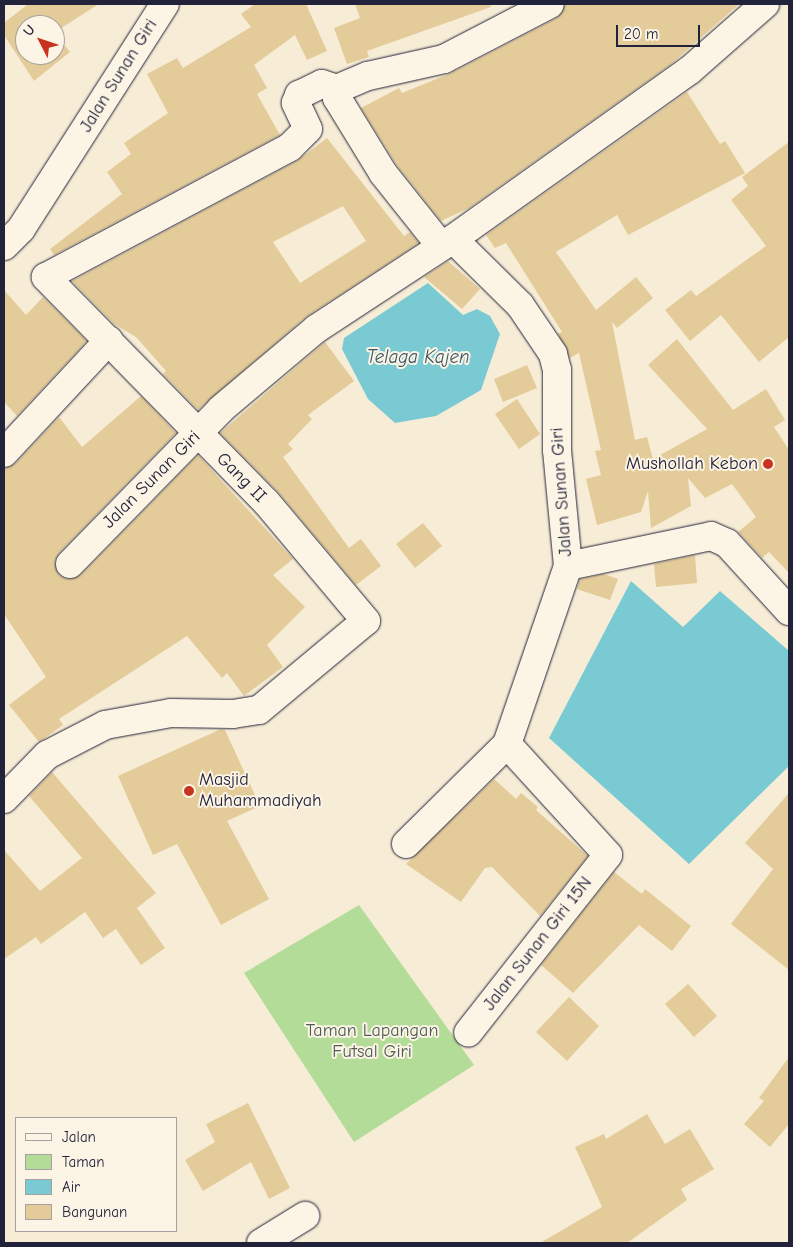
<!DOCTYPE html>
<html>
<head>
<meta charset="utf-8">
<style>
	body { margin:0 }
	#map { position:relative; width:793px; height:1247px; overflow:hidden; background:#f7edd6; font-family:"Comic Neue",sans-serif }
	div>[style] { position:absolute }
	.green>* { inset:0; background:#b4dc99 }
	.water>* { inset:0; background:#7acad3 }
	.building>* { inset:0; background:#e3cb9a }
	.roads { filter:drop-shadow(0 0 1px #22223b) drop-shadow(0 0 1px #22223b) }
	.street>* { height:28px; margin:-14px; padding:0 14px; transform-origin:14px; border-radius:14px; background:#fcf5e5 }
	.secondary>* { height:28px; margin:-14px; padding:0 14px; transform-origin:14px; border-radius:14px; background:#fcf5e5 }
	.dots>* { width:14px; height:14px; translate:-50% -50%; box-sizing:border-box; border:2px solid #fcf5e5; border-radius:50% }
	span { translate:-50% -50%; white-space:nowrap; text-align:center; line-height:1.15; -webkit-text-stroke:4px #fcf5e5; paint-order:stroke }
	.street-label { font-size:18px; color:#22223b }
	.poi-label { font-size:18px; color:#22223b }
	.right { translate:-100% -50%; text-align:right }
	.left { translate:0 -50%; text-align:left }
	.park-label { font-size:18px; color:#4e5a57 }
	.water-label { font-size:19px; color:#3c5469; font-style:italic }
	.frame { position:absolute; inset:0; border:5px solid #22223b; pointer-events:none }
	.legend { position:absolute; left:15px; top:1117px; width:162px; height:115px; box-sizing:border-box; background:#fcf5e5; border:1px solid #a5a1a1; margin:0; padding:6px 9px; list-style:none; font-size:15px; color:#22223b }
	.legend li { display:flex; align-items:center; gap:10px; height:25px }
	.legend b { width:25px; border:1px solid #a5a1a1 }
	.north { position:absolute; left:15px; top:15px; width:50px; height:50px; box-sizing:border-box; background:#fcf5e5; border:1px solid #a5a1a1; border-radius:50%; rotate:311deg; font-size:14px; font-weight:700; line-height:20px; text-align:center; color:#22223b }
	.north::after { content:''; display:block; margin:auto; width:18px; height:22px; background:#c8321e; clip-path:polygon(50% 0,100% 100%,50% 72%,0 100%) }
	.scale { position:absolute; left:616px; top:25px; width:84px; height:22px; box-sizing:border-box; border:2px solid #22223b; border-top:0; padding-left:6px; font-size:15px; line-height:18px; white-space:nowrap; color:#22223b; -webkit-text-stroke:4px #fcf5e5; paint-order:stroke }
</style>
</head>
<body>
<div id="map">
	<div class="green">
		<div style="clip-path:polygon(359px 905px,474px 1065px,354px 1142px,244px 973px)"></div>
	</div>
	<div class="water">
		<div style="clip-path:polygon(428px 283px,463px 315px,477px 309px,490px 316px,500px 334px,481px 390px,436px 416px,395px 423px,368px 399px,342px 349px,344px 338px)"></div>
		<div style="clip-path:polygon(631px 581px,683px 627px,720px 591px,789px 651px,789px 766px,689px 864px,549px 738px)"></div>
	</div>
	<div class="building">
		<div style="clip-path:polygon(28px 4px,99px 4px,55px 32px,55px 25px,25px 25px,25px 55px,55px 55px,55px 33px,70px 52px,34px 81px,4px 35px,4px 23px)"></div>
		<div style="clip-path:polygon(255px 4px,306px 4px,327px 51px,307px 60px,295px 35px,254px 65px,267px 88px,257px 94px,280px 135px,54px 255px,50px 249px,122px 194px,107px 172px,131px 154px,124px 143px,168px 113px,147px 74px,177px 58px,183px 68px,251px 27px,241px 14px)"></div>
		<div style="clip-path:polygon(355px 4px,490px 4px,491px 7px,367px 51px,369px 57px,347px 64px,334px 28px,360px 18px)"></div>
		<div style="clip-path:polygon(565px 4px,739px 4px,670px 65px,469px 208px,441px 221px,396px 164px,361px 108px,399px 88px,402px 93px,451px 73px,557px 18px)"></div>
		<div style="clip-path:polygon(687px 92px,720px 144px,725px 141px,745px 173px,628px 235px,617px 215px,556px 252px,596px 310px,636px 277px,653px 298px,617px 328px,612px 322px,635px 440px,647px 437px,653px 459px,707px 429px,648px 365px,677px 339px,733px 410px,766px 389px,785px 420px,774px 427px,789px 450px,789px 573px,769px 552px,762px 558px,738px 532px,756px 517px,732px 484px,705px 498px,688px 478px,691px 506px,651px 528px,648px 491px,641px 512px,597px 525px,586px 479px,601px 475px,595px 451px,601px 450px,579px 353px,570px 358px,558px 334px,562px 332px,506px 243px,495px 248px,486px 235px)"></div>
		<div style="clip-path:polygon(evenodd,327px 138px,404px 236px,410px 232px,419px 243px,306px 317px,198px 410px,163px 374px,166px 371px,136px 337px,114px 324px,72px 281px,297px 161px,327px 138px,343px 206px,366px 241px,300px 283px,273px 242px,343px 206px)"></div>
		<div style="clip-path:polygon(789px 142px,789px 337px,759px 362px,721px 315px,690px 341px,665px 310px,691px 290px,696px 296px,766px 246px,731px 200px,748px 186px,742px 177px)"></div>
		<div style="clip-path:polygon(448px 261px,480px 289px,462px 309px,424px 277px)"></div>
		<div style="clip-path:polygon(4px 290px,26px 315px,43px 297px,87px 341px,17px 416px,4px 402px)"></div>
		<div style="clip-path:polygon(325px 342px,354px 381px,308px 415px,312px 419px,288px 444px,293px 449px,283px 457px,349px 548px,361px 539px,381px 566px,356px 585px,278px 492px,220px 433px)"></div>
		<div style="clip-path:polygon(527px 365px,537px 388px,503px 402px,494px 379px)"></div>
		<div style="clip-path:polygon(141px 396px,176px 433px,59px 553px,55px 561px,59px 575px,67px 579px,81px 575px,198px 455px,293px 559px,273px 575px,305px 607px,267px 645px,283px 667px,244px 696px,227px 673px,222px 678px,187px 636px,59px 719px,63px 725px,39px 742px,9px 705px,46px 677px,4px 614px,4px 468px,15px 464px,59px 417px,82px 447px)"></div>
		<div style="clip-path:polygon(517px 399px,540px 434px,519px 449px,495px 414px)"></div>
		<div style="clip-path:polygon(423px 523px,442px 546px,415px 568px,396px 544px)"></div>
		<div style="clip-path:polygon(695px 555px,697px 583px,656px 587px,654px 564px)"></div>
		<div style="clip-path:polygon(604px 574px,618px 579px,610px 600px,577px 589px,580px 579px)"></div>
		<div style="clip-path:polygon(221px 729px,225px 730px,260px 806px,227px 821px,269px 899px,221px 925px,177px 844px,153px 855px,118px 776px)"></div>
		<div style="clip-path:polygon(52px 772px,156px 893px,137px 908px,165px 948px,141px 965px,116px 929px,103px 938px,85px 912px,41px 944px,36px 937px,4px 959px,4px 850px,40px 891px,82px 858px,29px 796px)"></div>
		<div style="clip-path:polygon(494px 779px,516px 799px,521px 793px,538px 807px,536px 810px,588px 856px,540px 916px,492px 867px,485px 868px,461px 902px,406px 864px)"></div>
		<div style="clip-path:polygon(789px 793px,789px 970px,731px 924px,773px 869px,745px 843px)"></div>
		<div style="clip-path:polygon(614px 872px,642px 894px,645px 889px,691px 926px,672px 951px,639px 925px,573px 993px,541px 965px)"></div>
		<div style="clip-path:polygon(688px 984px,717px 1016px,694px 1037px,665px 1004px)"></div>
		<div style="clip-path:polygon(569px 997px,599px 1026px,567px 1061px,536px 1032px)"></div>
		<div style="clip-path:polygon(789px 1057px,789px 1124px,770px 1147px,744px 1124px,764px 1101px,759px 1098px)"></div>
		<div style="clip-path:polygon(248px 1103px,290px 1188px,269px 1199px,251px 1162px,203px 1191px,185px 1160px,215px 1142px,206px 1124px)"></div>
		<div style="clip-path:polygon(647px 1114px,665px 1144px,690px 1129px,714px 1169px,681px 1189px,687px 1200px,627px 1243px,540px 1243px,602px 1207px,575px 1147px,604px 1134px,606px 1139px)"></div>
	</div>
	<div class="roads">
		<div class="street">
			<div style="left:453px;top:239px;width:291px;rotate:-35.5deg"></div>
			<div style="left:690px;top:70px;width:100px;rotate:-41.3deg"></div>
			<div style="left:441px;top:246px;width:93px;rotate:-128.5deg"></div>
			<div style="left:383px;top:173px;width:88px;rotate:-121.5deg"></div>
			<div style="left:337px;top:98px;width:9px;rotate:-90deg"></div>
			<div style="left:337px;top:89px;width:34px;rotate:-23deg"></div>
			<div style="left:368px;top:76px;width:78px;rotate:-12.6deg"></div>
			<div style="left:444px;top:59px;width:119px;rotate:-27.4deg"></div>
			<div style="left:4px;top:453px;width:154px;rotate:-47.1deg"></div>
			<div style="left:70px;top:564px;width:216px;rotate:-45.7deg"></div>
			<div style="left:221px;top:409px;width:124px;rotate:-40.1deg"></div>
			<div style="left:316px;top:329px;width:164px;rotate:-33.3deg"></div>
			<div style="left:453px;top:239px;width:94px;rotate:44.6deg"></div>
			<div style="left:520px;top:305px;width:59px;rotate:56deg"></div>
			<div style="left:553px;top:354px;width:16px;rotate:76deg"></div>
			<div style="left:557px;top:370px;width:80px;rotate:90deg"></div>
			<div style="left:557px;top:450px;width:117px;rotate:84.6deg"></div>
			<div style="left:568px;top:566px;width:188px;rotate:108.9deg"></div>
			<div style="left:507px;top:744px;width:150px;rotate:47.7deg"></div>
			<div style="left:608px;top:855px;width:226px;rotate:128.2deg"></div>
			<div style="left:568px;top:566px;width:146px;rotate:-11.8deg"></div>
			<div style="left:711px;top:536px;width:17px;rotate:24deg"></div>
			<div style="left:727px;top:543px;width:92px;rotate:47.6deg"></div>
			<div style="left:4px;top:799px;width:62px;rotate:-45.7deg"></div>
			<div style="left:47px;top:755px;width:65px;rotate:-27.3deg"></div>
			<div style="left:105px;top:725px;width:67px;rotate:-10.3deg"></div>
			<div style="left:171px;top:713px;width:62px;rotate:0.9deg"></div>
			<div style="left:233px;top:714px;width:26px;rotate:-9deg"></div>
			<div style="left:259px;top:710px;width:139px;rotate:-39.8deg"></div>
			<div style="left:366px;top:621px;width:155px;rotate:-130deg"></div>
			<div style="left:266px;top:502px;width:315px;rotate:-134.4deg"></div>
			<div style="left:46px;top:277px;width:276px;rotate:-28deg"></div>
			<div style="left:290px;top:147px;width:25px;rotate:-45deg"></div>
			<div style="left:308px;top:129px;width:29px;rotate:-115deg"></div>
			<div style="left:296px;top:103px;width:9px;rotate:-69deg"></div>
			<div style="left:299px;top:95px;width:25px;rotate:-26deg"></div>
			<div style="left:322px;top:84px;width:16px;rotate:18deg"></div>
			<div style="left:406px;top:844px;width:142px;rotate:-44.7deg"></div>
			<div style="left:261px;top:1243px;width:52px;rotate:-31.5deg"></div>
		</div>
		<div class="secondary">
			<div style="left:4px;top:246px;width:24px;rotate:-45deg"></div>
			<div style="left:21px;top:229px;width:267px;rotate:-57.4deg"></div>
		</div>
	</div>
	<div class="dots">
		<div style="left:768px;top:464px;background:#c8321e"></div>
		<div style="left:189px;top:791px;background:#c8321e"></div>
	</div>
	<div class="street-label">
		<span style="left:119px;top:76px;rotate:-58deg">Jalan Sunan Giri</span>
		<span style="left:241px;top:478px;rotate:45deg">Gang II</span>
		<span style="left:152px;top:480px;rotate:-45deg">Jalan Sunan Giri</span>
		<span style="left:562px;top:492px;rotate:-94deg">Jalan Sunan Giri</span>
		<span style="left:538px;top:944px;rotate:-52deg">Jalan Sunan Giri 15N</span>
	</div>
	<div class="poi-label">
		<span class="right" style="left:758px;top:464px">Mushollah Kebon</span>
		<span class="left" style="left:199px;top:791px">Masjid<br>Muhammadiyah</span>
	</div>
	<div class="park-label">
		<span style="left:372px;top:1042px">Taman Lapangan<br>Futsal Giri</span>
	</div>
	<div class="water-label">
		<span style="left:418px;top:358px">Telaga Kajen</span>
	</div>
	<div class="frame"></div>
	<ul class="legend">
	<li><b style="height:6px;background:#fcf5e5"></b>Jalan</li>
	<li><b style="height:14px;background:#b4dc99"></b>Taman</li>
	<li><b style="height:14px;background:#7acad3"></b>Air</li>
	<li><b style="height:14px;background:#e3cb9a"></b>Bangunan</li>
	</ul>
	<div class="north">U</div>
	<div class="scale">20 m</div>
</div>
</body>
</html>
